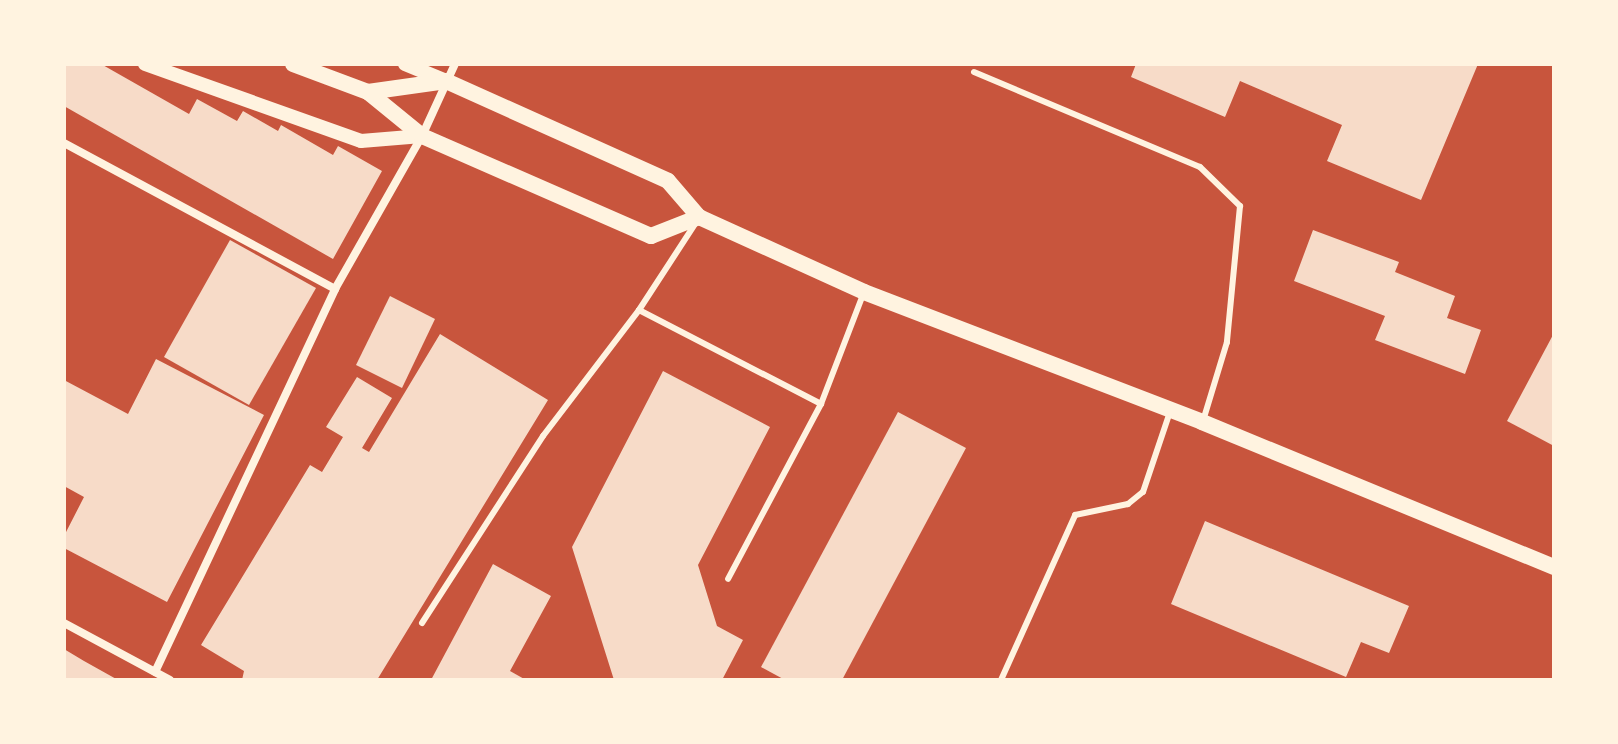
<!DOCTYPE html>
<html>
<head>
<meta charset="utf-8">
<style>
	body { margin:0 }
	#map { position:relative; width:1618px; height:744px; overflow:hidden; background:#c8553d; font-family:"Source Sans 3",sans-serif }
	div>[style] { position:absolute }
	.building>* { inset:0; background:#f7dbc8 }
	.service>* { height:6px; margin:-3px; padding:0 3px; transform-origin:3px; border-radius:3px; background:#fff3e0 }
	.minor>* { height:8px; margin:-4px; padding:0 4px; transform-origin:4px; border-radius:4px; background:#fff3e0 }
	.tertiary>* { height:14px; margin:-7px; padding:0 7px; transform-origin:7px; border-radius:7px; background:#fff3e0 }
	.secondary>* { height:16px; margin:-8px; padding:0 8px; transform-origin:8px; border-radius:8px; background:#fff3e0 }
	span { translate:-50% -50%; white-space:nowrap; text-align:center; line-height:1.15; -webkit-text-stroke:8px #fff3e0; paint-order:stroke }
	.frame { position:absolute; inset:0; border:66px solid #fff3e0; pointer-events:none }
</style>
</head>
<body>
<div id="map">
	<div class="building">
		<div style="clip-path:polygon(64px 64px,101px 64px,189px 114px,197px 99px,237px 121px,243px 111px,278px 131px,281px 125px,333px 155px,338px 146px,382px 171px,333px 259px,64px 106px)"></div>
		<div style="clip-path:polygon(1136px 64px,1478px 64px,1421px 200px,1327px 161px,1342px 125px,1240px 81px,1225px 117px,1131px 77px)"></div>
		<div style="clip-path:polygon(1313px 230px,1399px 262px,1395px 272px,1455px 296px,1447px 318px,1481px 330px,1465px 374px,1375px 340px,1385px 316px,1294px 281px)"></div>
		<div style="clip-path:polygon(230px 240px,316px 288px,249px 405px,164px 357px)"></div>
		<div style="clip-path:polygon(390px 296px,435px 319px,402px 388px,356px 365px)"></div>
		<div style="clip-path:polygon(1554px 333px,1554px 446px,1507px 421px)"></div>
		<div style="clip-path:polygon(440px 334px,548px 400px,377px 680px,242px 680px,244px 671px,201px 645px,310px 465px,322px 472px,343px 437px,326px 427px,357px 377px,392px 398px,362px 448px,369px 452px)"></div>
		<div style="clip-path:polygon(156px 359px,264px 415px,167px 602px,64px 548px,64px 536px,84px 497px,64px 486px,64px 380px,128px 414px)"></div>
		<div style="clip-path:polygon(663px 371px,770px 427px,698px 565px,717px 626px,743px 640px,722px 680px,614px 680px,572px 547px)"></div>
		<div style="clip-path:polygon(898px 412px,966px 448px,842px 680px,785px 680px,761px 667px)"></div>
		<div style="clip-path:polygon(1205px 521px,1409px 606px,1389px 653px,1361px 642px,1346px 677px,1171px 604px)"></div>
		<div style="clip-path:polygon(493px 564px,551px 596px,510px 671px,526px 680px,431px 680px)"></div>
		<div style="clip-path:polygon(64px 649px,84px 661px,118px 680px,64px 680px)"></div>
	</div>
	<div class="service">
		<div style="left:974px;top:72px;width:245px;rotate:22.8deg"></div>
		<div style="left:1200px;top:167px;width:56px;rotate:44.3deg"></div>
		<div style="left:1240px;top:206px;width:137px;rotate:95.5deg"></div>
		<div style="left:1227px;top:342px;width:83px;rotate:106.9deg"></div>
		<div style="left:639px;top:310px;width:205px;rotate:27.3deg"></div>
		<div style="left:821px;top:404px;width:198px;rotate:118deg"></div>
		<div style="left:821px;top:404px;width:120px;rotate:-69deg"></div>
		<div style="left:422px;top:623px;width:223px;rotate:-57.1deg"></div>
		<div style="left:543px;top:436px;width:158px;rotate:-52.7deg"></div>
		<div style="left:639px;top:310px;width:103px;rotate:-56.9deg"></div>
		<div style="left:1001px;top:680px;width:181px;rotate:-65.8deg"></div>
		<div style="left:1075px;top:515px;width:54px;rotate:-11.7deg"></div>
		<div style="left:1128px;top:504px;width:19px;rotate:-39deg"></div>
		<div style="left:1143px;top:492px;width:84px;rotate:-71.4deg"></div>
	</div>
	<div class="minor">
		<div style="left:64px;top:143px;width:308px;rotate:28.3deg"></div>
		<div style="left:64px;top:623px;width:120px;rotate:28.3deg"></div>
		<div style="left:155px;top:672px;width:423px;rotate:-64.8deg"></div>
		<div style="left:335px;top:289px;width:176px;rotate:-60.4deg"></div>
		<div style="left:422px;top:136px;width:79px;rotate:-65.4deg"></div>
	</div>
	<div class="tertiary">
		<div style="left:145px;top:64px;width:229px;rotate:19.6deg"></div>
		<div style="left:361px;top:141px;width:61px;rotate:-4.7deg"></div>
		<div style="left:405px;top:64px;width:44px;rotate:22.5deg"></div>
	</div>
	<div class="secondary">
		<div style="left:293px;top:64px;width:80px;rotate:20.5deg"></div>
		<div style="left:368px;top:92px;width:70px;rotate:39.2deg"></div>
		<div style="left:422px;top:136px;width:250px;rotate:23.6deg"></div>
		<div style="left:651px;top:236px;width:52px;rotate:-21.6deg"></div>
		<div style="left:368px;top:92px;width:79px;rotate:-8deg"></div>
		<div style="left:446px;top:81px;width:243px;rotate:24.2deg"></div>
		<div style="left:668px;top:181px;width:48px;rotate:49.3deg"></div>
		<div style="left:699px;top:217px;width:181px;rotate:24.4deg"></div>
		<div style="left:864px;top:292px;width:362px;rotate:21deg"></div>
		<div style="left:1202px;top:422px;width:381px;rotate:22.4deg"></div>
	</div>
	<div class="frame"></div>
</div>
</body>
</html>
